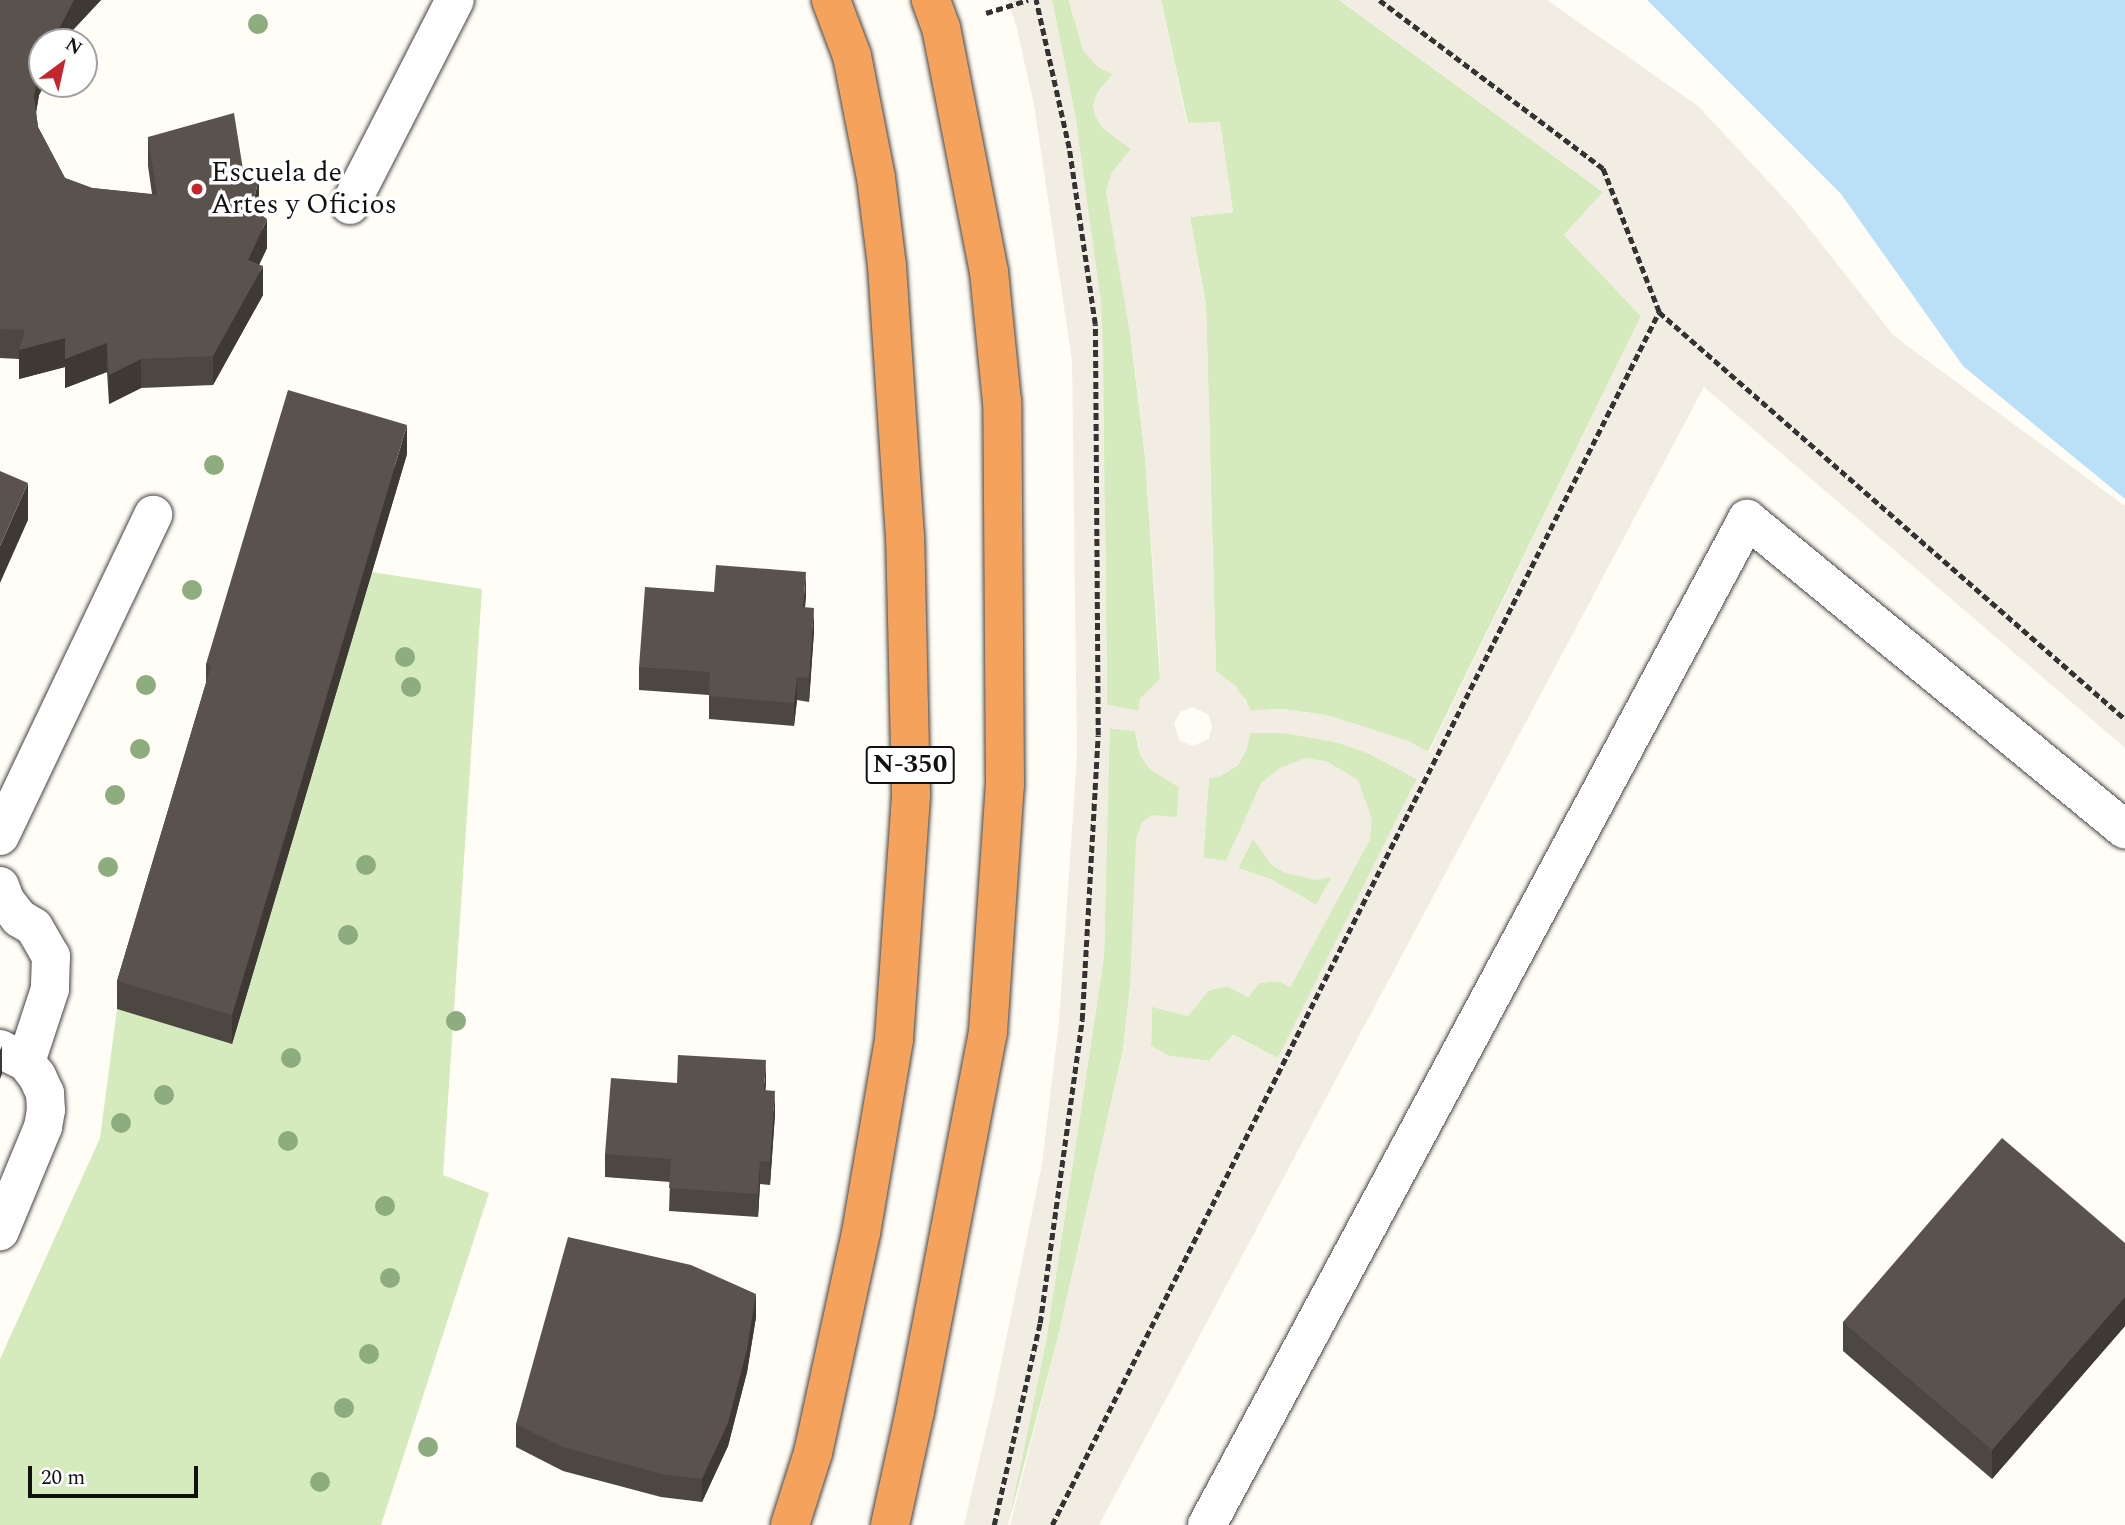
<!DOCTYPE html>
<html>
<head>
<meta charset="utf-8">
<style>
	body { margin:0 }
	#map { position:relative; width:2125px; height:1525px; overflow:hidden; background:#fffdf5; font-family:Spectral,serif }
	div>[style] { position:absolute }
	.green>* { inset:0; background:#d5ebbd }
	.plaza>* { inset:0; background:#f1ede2 }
	.water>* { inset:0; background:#b9e0f7 }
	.path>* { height:4.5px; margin-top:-2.25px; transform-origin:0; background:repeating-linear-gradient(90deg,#333 0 7px,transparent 0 10.5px) }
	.roads { filter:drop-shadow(0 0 2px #444) drop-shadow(0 0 2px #444) }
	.minor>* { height:38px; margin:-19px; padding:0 19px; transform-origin:19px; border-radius:19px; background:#fff }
	.highway>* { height:38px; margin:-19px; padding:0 19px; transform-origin:19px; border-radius:19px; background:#f5a25d }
	.trees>* { width:20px; height:20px; margin:-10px; border-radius:50%; background:#8dad7f }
	.wall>* { inset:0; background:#4d4742 }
	.shaded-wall>* { inset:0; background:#3f3936 }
	.building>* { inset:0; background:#5a524d }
	.dots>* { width:19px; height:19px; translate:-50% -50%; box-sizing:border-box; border:4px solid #fff; border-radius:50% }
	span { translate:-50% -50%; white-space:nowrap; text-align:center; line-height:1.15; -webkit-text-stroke:7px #fff; paint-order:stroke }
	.shield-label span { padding:2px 5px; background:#fff; border:2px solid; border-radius:5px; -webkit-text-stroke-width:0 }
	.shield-label { font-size:26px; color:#111; font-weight:700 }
	.poi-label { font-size:28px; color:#111 }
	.left { translate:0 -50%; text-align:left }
	.north { position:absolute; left:28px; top:28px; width:70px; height:70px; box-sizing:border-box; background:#fff; border:2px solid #a0a0a0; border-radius:50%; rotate:33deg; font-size:19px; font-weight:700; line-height:28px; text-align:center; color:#111 }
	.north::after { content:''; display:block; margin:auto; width:24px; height:32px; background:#c4262e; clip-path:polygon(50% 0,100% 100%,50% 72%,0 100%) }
	.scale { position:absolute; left:28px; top:1466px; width:170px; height:32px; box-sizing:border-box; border:4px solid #111; border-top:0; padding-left:9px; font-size:21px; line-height:24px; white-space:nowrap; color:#111; -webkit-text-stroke:5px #fff; paint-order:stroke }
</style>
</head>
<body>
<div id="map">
	<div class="green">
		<div style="clip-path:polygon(1052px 0,1069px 0,1073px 16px,1098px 67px,1113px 74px,1098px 92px,1093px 105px,1095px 115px,1103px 128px,1131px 149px,1111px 174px,1145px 456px,1160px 679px,1139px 711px,1107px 705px,1105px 516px,1076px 120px)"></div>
		<div style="clip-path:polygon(1161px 0,1339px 0,1603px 192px,1564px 235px,1641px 316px,1428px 752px,1405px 740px,1326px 715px,1281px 709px,1251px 711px,1245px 699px,1216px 671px,1206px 306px,1190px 217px,1233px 212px,1220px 123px,1188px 124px)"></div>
		<div style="clip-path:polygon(372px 572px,482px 589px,443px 1175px,489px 1193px,381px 1525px,0 1525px,0 1359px,100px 1138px,117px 1009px,232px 1043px)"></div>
		<div style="clip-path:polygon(1109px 728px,1135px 731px,1140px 755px,1150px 769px,1179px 787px,1177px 818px,1130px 987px,1123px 1050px,1058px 1337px,1008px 1525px,1046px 1341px,1104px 956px)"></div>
		<div style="clip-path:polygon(1250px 733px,1285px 733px,1336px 742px,1368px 753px,1417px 779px,1278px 1058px,1233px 1035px,1209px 1061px,1169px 1056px,1151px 1046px,1152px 1006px,1188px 1016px,1209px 990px,1227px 986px,1248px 997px,1259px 983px,1279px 981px,1290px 987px,1370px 839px,1262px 782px,1226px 861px,1203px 858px,1209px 778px,1220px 776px,1238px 765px,1246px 751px)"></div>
		<div style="clip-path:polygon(1253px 838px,1271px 864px,1285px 873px,1332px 877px,1316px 905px,1294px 892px,1238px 868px)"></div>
	</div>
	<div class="plaza">
		<div style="clip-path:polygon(evenodd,1007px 0,1052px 0,1076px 120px,1101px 302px,1103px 347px,1107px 705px,1138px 711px,1140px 699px,1160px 679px,1159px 650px,1145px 456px,1133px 352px,1106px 192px,1111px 174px,1131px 149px,1103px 128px,1095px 115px,1093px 105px,1098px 91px,1113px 74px,1098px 67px,1083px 51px,1069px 0,1161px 0,1187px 123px,1220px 122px,1233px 212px,1190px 217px,1206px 305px,1216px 671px,1236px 686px,1251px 711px,1281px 709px,1326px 715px,1405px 740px,1429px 752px,1641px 316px,1564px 235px,1603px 192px,1339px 0,1547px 0,1698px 106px,1792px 207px,1894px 336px,2125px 506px,2125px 748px,1704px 387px,1099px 1525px,1010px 1525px,1058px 1337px,1123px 1050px,1130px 987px,1136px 839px,1142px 822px,1152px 815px,1177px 817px,1179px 787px,1150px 769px,1140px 755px,1135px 731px,1110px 728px,1104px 956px,1046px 1341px,1008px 1525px,964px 1525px,995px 1393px,1042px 1164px,1059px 1022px,1077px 755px,1072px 361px,1034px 105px,1016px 25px,1007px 0,1193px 707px,1209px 715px,1212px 727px,1209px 739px,1193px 746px,1180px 741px,1174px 724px,1180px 712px,1193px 707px,1007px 0,1250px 733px,1285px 733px,1336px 742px,1368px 753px,1417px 779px,1278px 1058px,1232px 1035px,1209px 1061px,1169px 1056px,1151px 1046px,1152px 1007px,1188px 1016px,1209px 990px,1227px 986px,1248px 997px,1259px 983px,1279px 981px,1290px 988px,1370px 839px,1372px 819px,1358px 780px,1326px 761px,1305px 758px,1280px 768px,1262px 782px,1226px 861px,1203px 858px,1209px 778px,1220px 776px,1238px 765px,1246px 751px,1250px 733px,1007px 0,1253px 839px,1271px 864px,1285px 873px,1316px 880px,1332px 877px,1316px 905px,1271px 879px,1238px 868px,1253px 839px)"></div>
	</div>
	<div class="water">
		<div style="clip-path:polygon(1647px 0,2125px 0,2125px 499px,1963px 366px,1841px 194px)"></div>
	</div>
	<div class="path">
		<div style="left:986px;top:13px;width:44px;rotate:-17.2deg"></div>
		<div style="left:1659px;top:312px;width:619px;rotate:41.13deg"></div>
		<div style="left:994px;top:1525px;width:207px;rotate:-77.2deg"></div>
		<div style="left:1040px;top:1323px;width:306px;rotate:-82.1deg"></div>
		<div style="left:1082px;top:1020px;width:285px;rotate:-86.8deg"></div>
		<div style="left:1098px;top:735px;width:411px;rotate:-90.4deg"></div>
		<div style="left:1095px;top:324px;width:178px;rotate:-98.4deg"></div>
		<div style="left:1069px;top:148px;width:152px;rotate:-102.6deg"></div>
		<div style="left:1052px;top:1525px;width:1356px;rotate:-63.42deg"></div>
		<div style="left:1659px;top:312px;width:154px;rotate:-111.4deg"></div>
		<div style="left:1603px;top:169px;width:281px;rotate:-143deg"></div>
	</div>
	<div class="roads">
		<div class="minor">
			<div style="left:350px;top:205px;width:230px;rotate:-62.9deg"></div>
			<div style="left:0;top:836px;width:356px;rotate:-64.5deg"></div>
			<div style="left:0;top:886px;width:15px;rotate:70deg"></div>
			<div style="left:5px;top:900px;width:23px;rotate:52deg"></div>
			<div style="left:19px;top:918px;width:17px;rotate:31deg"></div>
			<div style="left:34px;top:927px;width:34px;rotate:60deg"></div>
			<div style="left:51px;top:956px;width:33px;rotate:92deg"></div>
			<div style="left:50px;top:989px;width:77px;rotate:108.2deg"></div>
			<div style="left:0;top:1049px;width:29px;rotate:27deg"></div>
			<div style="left:26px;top:1062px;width:18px;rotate:52deg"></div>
			<div style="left:37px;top:1076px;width:19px;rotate:65deg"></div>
			<div style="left:45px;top:1093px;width:17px;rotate:87deg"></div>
			<div style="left:46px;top:1110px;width:17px;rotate:100deg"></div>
			<div style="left:43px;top:1127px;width:113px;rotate:112.5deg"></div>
			<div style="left:1207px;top:1525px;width:1142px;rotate:-61.77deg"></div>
			<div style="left:1747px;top:519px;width:489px;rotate:39.4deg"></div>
		</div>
		<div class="highway">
			<div style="left:790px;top:1525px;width:76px;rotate:-72.3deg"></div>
			<div style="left:813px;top:1453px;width:225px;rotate:-77.7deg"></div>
			<div style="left:861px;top:1233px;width:197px;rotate:-80.3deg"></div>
			<div style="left:894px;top:1039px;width:245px;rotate:-86deg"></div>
			<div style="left:911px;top:795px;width:258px;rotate:-91.3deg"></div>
			<div style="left:905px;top:537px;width:272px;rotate:-93.8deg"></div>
			<div style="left:887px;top:266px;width:89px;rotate:-97.1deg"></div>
			<div style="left:876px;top:178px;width:124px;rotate:-101.1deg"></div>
			<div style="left:852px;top:56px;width:60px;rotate:-110.6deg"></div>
			<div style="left:890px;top:1525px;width:117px;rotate:-77.6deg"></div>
			<div style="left:915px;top:1411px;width:386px;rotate:-79.1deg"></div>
			<div style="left:988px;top:1032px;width:248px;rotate:-86.1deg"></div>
			<div style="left:1005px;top:785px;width:383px;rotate:-90.4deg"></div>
			<div style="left:1002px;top:402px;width:131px;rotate:-95.7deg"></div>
			<div style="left:989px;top:272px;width:249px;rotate:-101.1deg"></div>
			<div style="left:941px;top:28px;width:30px;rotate:-110deg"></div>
		</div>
	</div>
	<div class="trees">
		<div style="left:258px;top:24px"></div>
		<div style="left:214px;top:465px"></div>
		<div style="left:192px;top:590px"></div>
		<div style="left:405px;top:657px"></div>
		<div style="left:146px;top:685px"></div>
		<div style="left:411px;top:687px"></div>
		<div style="left:140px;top:749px"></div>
		<div style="left:115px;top:795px"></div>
		<div style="left:366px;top:865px"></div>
		<div style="left:108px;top:867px"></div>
		<div style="left:348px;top:935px"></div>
		<div style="left:456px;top:1021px"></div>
		<div style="left:291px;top:1058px"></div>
		<div style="left:164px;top:1095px"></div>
		<div style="left:121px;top:1123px"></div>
		<div style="left:288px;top:1141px"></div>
		<div style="left:385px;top:1206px"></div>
		<div style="left:390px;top:1278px"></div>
		<div style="left:369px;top:1354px"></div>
		<div style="left:344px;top:1408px"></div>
		<div style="left:428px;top:1447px"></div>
		<div style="left:320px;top:1482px"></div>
	</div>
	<div class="wall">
		<div style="clip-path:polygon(0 0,101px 0,72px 31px,39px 95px,36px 112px,38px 127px,65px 178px,92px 188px,152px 194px,148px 166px,148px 137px,244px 176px,259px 206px,258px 212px,267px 248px,259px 264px,263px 295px,213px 385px,141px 388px,109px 404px,107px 372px,65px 388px,65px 367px,19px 379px,19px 359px,0 358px)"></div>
		<div style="clip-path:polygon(407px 454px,232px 1044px,117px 1009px,117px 981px,206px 683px,206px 664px)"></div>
		<div style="clip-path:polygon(806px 595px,805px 607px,814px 631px,809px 702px,797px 700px,794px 726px,709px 719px,709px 695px,639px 690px,639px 667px)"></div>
		<div style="clip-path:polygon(677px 1083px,766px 1083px,765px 1090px,775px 1114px,770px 1185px,760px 1184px,758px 1217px,669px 1211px,670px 1182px,605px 1177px,605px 1154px)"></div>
		<div style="clip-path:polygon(2125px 1243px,2125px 1326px,1992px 1479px,1843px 1351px,1843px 1322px)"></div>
		<div style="clip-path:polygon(756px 1317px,747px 1372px,728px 1446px,702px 1502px,661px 1497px,563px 1471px,516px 1447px,516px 1424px)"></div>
	</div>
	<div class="shaded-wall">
		<div style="clip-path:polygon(74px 0,101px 0,72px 31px,67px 42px,52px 42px)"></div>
		<div style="clip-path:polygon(42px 60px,42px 84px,45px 84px,39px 95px,34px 125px,34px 96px,39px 66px)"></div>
		<div style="clip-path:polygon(259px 177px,259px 206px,252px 237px,252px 208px)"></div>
		<div style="clip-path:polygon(267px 219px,267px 248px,248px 289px,248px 260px)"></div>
		<div style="clip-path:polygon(263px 266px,263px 295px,213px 385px,213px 356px)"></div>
		<div style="clip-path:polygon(65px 338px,107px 343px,107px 372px,65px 388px,65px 367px,19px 379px,19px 350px)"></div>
		<div style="clip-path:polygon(141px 359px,141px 388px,109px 404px,109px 375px)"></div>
		<div style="clip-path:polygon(407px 425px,407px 454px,232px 1044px,232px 1015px)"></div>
		<div style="clip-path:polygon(28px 483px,28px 520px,0 583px,0 546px)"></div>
		<div style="clip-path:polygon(806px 572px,806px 595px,803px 630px,803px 607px)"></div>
		<div style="clip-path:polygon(814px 608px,814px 631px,809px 702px,809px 678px)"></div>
		<div style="clip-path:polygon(797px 677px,797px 700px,794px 726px,794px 703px)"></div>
		<div style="clip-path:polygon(2px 1046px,2px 1074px,0 1079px,0 1050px)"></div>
		<div style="clip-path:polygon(766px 1060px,766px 1083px,764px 1113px,764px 1090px)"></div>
		<div style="clip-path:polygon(775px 1091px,775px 1114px,770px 1185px,770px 1162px)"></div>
		<div style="clip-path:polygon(760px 1161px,760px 1184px,758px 1217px,758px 1194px)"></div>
		<div style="clip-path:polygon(756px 1294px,756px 1317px,747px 1372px,728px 1446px,702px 1502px,702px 1479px)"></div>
		<div style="clip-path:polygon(2125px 1297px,2125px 1326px,1992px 1479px,1992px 1450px)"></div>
	</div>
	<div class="building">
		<div style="clip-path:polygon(0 0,74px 0,52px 42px,42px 42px,42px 60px,39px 66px,34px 96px,38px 127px,65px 178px,92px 188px,157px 195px,148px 137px,234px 113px,244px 176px,259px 177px,252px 208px,267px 219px,248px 260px,263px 266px,213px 356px,141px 359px,109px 375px,107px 343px,65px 359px,65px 338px,19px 350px,25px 330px,0 329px)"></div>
		<div style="clip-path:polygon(288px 390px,407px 425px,232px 1015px,117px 981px,211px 666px,206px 664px)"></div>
		<div style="clip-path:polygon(0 471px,28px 483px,0 546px)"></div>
		<div style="clip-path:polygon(716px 565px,806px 572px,803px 607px,814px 608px,809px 678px,797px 677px,794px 703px,709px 696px,710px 672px,639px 667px,645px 587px,714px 592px)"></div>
		<div style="clip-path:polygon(678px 1055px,766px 1060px,764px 1090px,775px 1091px,770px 1162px,760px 1161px,758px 1194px,669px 1188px,671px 1159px,605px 1154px,611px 1078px,677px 1083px)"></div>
		<div style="clip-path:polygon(2002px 1138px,2125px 1243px,2125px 1297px,1992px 1450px,1843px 1322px)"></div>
		<div style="clip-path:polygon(568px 1237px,691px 1265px,756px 1294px,747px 1349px,728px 1423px,702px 1479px,661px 1474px,563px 1447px,516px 1424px)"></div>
	</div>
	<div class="dots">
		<div style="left:197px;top:189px;background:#c4262e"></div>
	</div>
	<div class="shield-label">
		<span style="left:910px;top:765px">N-350</span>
	</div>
	<div class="poi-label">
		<span class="left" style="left:211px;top:189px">Escuela de<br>Artes y Oficios</span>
	</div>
	<div class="north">N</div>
	<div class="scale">20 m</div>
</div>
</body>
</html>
